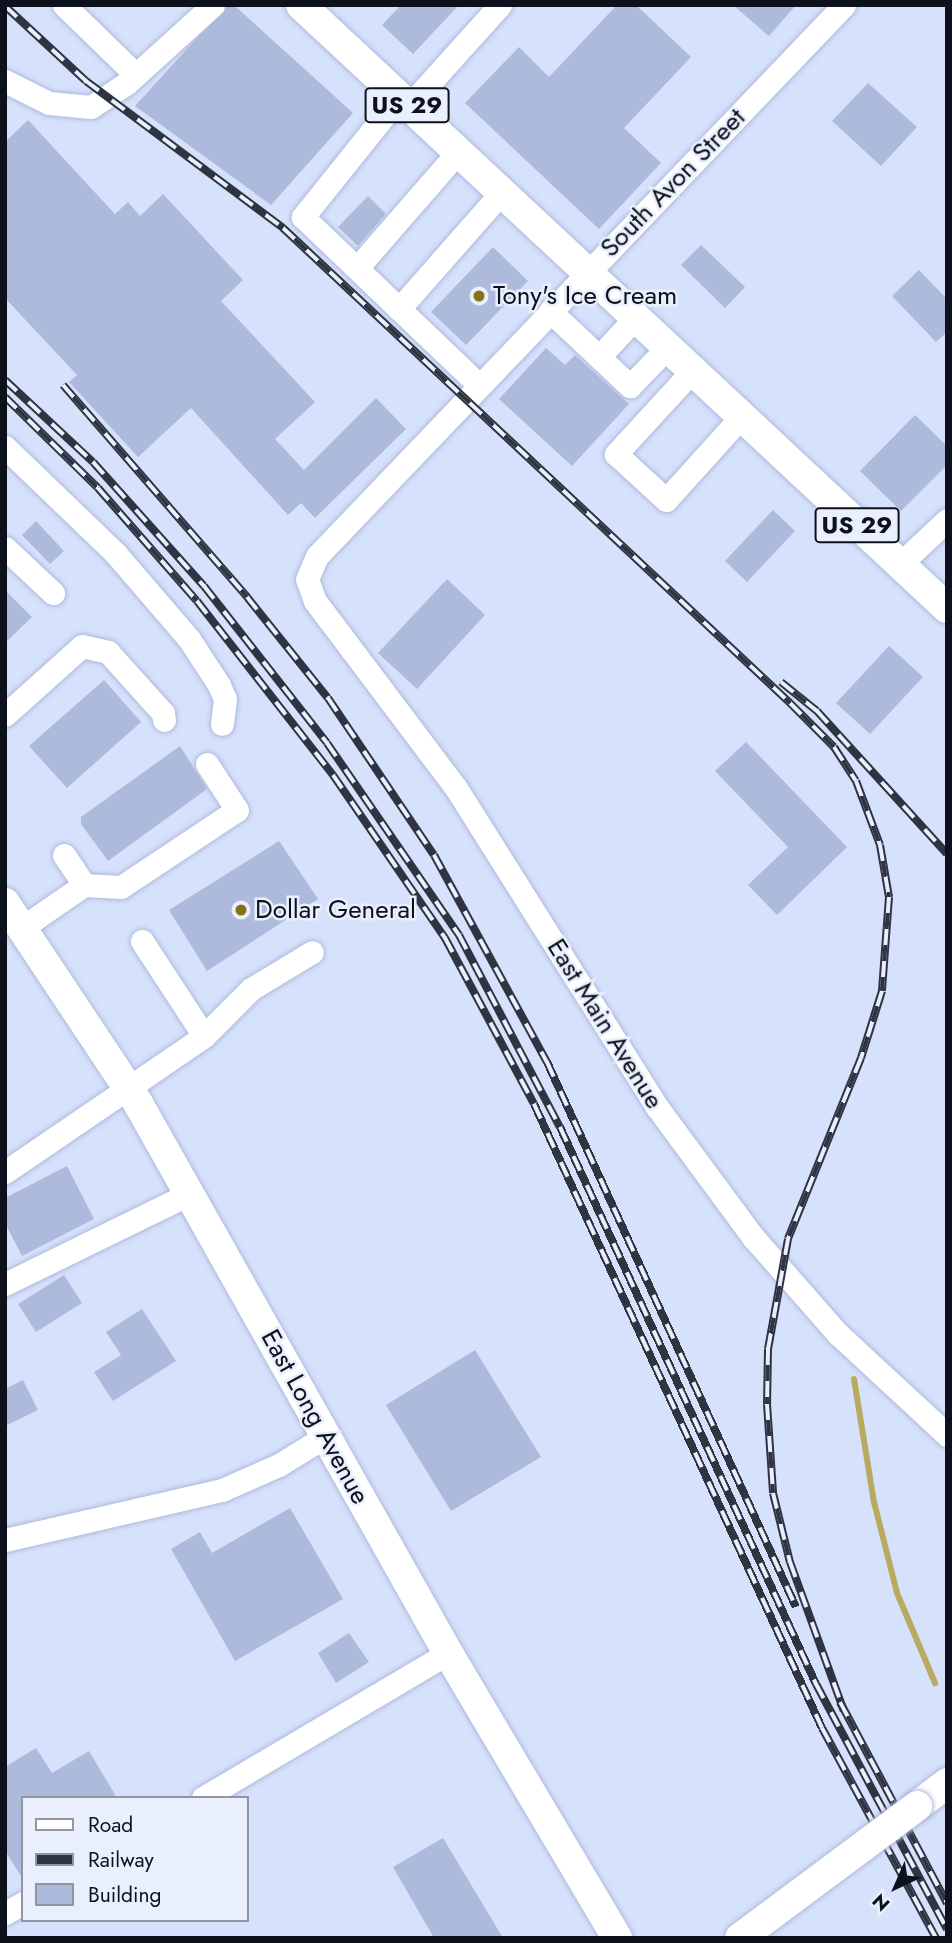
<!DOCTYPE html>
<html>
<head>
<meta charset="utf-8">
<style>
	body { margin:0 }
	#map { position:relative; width:952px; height:1943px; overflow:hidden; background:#d6e1fc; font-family:Jost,sans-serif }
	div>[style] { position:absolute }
	.stream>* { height:6px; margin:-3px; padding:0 3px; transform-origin:3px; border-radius:3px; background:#baaa60 }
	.building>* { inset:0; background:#adbadb }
	.roads { filter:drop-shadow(0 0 2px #adbadb) drop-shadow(0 0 2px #adbadb) }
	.minor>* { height:23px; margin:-11.5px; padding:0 11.5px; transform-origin:11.5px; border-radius:11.5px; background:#fff }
	.major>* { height:30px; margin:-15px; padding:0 15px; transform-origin:15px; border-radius:15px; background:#fff }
	.rail>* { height:8px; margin-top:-4px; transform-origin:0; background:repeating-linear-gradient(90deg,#e9effc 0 16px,#2e3441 0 32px); box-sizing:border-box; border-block:2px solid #2e3441 }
	.bridges { filter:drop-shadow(0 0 2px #adbadb) drop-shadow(0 0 2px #adbadb) }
	.major-bridge>* { height:30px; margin:-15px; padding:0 15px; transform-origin:15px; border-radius:15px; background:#fff }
	.dots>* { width:19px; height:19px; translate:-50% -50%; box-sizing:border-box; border:4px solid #e9effc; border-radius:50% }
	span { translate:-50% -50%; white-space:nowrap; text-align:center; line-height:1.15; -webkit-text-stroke:5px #e9effc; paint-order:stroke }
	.shield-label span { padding:2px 5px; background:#e9effc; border:2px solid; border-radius:5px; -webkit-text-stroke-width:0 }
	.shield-label { font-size:24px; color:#0c111c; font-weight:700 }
	.street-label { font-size:26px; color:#0c111c }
	.poi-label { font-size:26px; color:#0c111c }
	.left { translate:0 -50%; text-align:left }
	.frame { position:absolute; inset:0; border:7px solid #0c111c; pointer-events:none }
	.legend { position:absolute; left:21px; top:1796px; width:228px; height:126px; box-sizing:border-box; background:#e9effc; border:2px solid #9196a2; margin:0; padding:9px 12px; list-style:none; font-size:21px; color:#0c111c }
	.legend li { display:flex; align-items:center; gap:14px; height:35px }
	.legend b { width:35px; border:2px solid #9196a2 }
	.north { position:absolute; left:861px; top:1852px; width:70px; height:70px; -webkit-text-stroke:5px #e9effc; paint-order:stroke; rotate:224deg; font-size:19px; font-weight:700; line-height:28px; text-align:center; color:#0c111c }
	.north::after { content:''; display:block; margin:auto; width:24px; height:32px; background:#0c111c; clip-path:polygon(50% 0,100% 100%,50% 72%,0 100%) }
</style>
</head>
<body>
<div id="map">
	<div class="stream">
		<div style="left:854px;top:1379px;width:125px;rotate:80.8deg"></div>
		<div style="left:874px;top:1502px;width:94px;rotate:75.8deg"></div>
		<div style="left:897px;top:1593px;width:98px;rotate:67.1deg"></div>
	</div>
	<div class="building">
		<div style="clip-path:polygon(227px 5px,234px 5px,353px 113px,271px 205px,135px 106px)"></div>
		<div style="clip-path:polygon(401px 5px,459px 5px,413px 54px,382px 25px)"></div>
		<div style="clip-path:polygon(617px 5px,636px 5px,691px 57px,624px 128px,661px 163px,599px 229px,465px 103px,519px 47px,549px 77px)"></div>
		<div style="clip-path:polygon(733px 5px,796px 5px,769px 36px)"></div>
		<div style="clip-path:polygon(868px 83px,917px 127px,881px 166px,832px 121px)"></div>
		<div style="clip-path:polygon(28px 120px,115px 214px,128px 202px,140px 216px,163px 194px,243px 280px,221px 301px,315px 402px,275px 439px,304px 470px,376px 398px,406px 429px,315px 518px,301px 503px,288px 515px,191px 408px,138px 457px,69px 382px,77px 375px,5px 298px,5px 142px)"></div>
		<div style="clip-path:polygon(368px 196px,386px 214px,358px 246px,338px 227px)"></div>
		<div style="clip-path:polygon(701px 245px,745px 287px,725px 308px,681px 265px)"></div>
		<div style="clip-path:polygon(493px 247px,528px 281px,466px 345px,431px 312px)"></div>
		<div style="clip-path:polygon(919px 270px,947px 299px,947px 332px,936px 342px,892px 296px)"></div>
		<div style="clip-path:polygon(546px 348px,565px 365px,575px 355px,629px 404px,572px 466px,499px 399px)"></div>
		<div style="clip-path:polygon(915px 415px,947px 446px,947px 465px,901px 511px,860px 471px)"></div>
		<div style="clip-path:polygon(773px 510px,795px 531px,747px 582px,725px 561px)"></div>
		<div style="clip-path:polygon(36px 521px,64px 551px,50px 564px,22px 535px)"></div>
		<div style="clip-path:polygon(447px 579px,485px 615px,417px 689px,378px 653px)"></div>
		<div style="clip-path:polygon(5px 590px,32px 617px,5px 643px)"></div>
		<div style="clip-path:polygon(889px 646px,923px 677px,870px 734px,836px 703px)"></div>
		<div style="clip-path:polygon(104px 680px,141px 722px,67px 788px,29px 746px)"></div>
		<div style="clip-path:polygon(746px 742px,847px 847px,777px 915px,748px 885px,788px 847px,715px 771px)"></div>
		<div style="clip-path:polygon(180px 746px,207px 789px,108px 861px,81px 824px,81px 817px)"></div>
		<div style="clip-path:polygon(279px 841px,318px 899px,207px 971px,169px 910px)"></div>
		<div style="clip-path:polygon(67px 1166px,94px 1219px,22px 1256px,5px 1223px,5px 1198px)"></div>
		<div style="clip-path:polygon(64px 1275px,82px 1303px,36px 1332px,18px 1304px)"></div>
		<div style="clip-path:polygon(142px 1309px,176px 1361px,113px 1401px,94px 1372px,121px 1355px,106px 1332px)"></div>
		<div style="clip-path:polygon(475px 1350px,541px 1457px,451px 1511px,386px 1405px)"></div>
		<div style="clip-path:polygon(23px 1380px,38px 1410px,5px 1426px,5px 1389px)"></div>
		<div style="clip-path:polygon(290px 1508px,343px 1599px,235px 1661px,171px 1549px,200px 1532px,212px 1553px)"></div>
		<div style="clip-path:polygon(349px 1633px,369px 1662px,336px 1683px,318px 1653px)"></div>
		<div style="clip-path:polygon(36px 1748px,52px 1773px,89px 1751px,117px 1798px,23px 1798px,23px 1879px,5px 1851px,5px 1767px)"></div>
		<div style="clip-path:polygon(443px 1838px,503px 1938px,434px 1938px,393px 1867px)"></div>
	</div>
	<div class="roads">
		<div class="minor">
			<div style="left:64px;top:5px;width:100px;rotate:44.2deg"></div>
			<div style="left:844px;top:5px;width:762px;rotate:133.72deg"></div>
			<div style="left:317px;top:556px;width:25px;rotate:113deg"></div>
			<div style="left:307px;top:579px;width:23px;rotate:70deg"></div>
			<div style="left:315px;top:601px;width:234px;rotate:53deg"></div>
			<div style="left:456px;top:788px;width:377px;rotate:57.8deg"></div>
			<div style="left:657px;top:1107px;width:162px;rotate:53.6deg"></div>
			<div style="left:753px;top:1237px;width:129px;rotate:48.8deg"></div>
			<div style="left:838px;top:1334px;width:149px;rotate:42.8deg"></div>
			<div style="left:5px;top:81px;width:49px;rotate:26.6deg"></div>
			<div style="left:49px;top:103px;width:42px;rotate:5.4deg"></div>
			<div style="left:91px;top:107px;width:43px;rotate:-33.7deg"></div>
			<div style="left:127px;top:83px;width:116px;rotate:-42.2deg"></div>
			<div style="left:399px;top:97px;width:154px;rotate:128.7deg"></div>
			<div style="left:303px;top:217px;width:243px;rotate:43.7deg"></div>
			<div style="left:409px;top:106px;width:136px;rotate:-48deg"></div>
			<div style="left:357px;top:268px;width:154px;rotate:-49deg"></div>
			<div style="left:399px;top:309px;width:154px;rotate:-48.7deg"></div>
			<div style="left:550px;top:311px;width:110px;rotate:43.2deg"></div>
			<div style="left:630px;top:386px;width:53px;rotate:-45.8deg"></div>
			<div style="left:599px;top:357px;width:53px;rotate:-47.3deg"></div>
			<div style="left:692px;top:371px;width:113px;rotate:132.5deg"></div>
			<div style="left:616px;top:454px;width:68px;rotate:42.6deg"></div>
			<div style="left:666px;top:500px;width:112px;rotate:-47.9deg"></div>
			<div style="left:5px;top:447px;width:154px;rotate:43.9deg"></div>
			<div style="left:116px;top:554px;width:112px;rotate:49.3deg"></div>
			<div style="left:189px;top:639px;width:55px;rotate:56.9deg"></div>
			<div style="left:219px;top:685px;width:15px;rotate:67deg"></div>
			<div style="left:225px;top:699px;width:25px;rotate:97deg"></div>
			<div style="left:5px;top:548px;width:66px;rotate:43.2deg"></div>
			<div style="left:900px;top:564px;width:64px;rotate:-43.1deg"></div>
			<div style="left:5px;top:715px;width:103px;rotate:-41.9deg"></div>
			<div style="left:82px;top:646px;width:27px;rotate:13deg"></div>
			<div style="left:108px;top:652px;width:82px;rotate:48deg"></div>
			<div style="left:163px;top:713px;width:7px;rotate:82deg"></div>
			<div style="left:64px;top:855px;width:36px;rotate:56deg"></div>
			<div style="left:23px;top:927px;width:74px;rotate:-34.5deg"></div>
			<div style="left:84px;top:885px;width:37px;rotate:3deg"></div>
			<div style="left:121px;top:887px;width:139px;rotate:-33.6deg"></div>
			<div style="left:237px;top:810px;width:55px;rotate:-123.1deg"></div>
			<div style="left:142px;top:941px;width:113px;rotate:56.9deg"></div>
			<div style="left:5px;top:1172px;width:241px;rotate:-34.3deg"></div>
			<div style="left:204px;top:1036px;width:66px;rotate:-45deg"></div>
			<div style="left:251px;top:989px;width:71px;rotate:-31.2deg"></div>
			<div style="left:5px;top:1284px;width:205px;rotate:-26.1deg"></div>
			<div style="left:5px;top:1540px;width:223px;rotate:-13deg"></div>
			<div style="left:222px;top:1490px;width:62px;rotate:-23.7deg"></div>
			<div style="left:279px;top:1465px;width:55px;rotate:-31.7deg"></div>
			<div style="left:203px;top:1798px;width:285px;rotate:-30.6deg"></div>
			<div style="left:5px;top:1913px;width:21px;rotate:-29deg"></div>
		</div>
		<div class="major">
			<div style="left:301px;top:5px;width:884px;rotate:43.03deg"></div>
			<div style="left:5px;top:903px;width:242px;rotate:56.4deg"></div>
			<div style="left:139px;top:1105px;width:629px;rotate:60.58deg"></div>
			<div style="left:448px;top:1653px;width:331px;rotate:59.3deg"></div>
			<div style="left:917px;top:1806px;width:38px;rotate:-37deg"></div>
		</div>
	</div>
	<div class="rail">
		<div style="left:5px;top:6px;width:110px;rotate:42.8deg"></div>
		<div style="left:86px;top:81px;width:246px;rotate:36.7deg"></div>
		<div style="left:283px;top:228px;width:695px;rotate:43.13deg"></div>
		<div style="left:790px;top:703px;width:62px;rotate:45deg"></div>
		<div style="left:834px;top:747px;width:40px;rotate:57.1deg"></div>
		<div style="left:856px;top:781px;width:68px;rotate:69.4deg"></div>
		<div style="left:880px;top:845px;width:53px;rotate:80.2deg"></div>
		<div style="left:889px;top:897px;width:94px;rotate:94.3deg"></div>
		<div style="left:882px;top:991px;width:70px;rotate:107.4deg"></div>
		<div style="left:861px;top:1058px;width:195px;rotate:112deg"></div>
		<div style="left:788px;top:1239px;width:112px;rotate:100.3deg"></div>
		<div style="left:768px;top:1349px;width:55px;rotate:91deg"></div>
		<div style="left:767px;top:1404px;width:89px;rotate:86.1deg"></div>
		<div style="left:773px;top:1493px;width:71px;rotate:76.2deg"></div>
		<div style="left:790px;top:1562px;width:158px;rotate:70.1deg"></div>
		<div style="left:5px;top:380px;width:120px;rotate:43deg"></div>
		<div style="left:93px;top:462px;width:166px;rotate:48.2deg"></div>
		<div style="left:204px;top:586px;width:199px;rotate:51.9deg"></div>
		<div style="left:327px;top:743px;width:233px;rotate:55.5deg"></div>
		<div style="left:459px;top:935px;width:217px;rotate:62.3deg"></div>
		<div style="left:560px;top:1127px;width:613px;rotate:65.32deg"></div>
		<div style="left:816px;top:1684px;width:278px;rotate:61.9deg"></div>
		<div style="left:63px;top:385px;width:281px;rotate:49deg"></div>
		<div style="left:247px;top:597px;width:129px;rotate:51.3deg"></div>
		<div style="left:328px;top:698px;width:189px;rotate:56deg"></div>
		<div style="left:434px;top:855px;width:236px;rotate:61.4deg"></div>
		<div style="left:547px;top:1062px;width:599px;rotate:65.45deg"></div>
		<div style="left:5px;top:397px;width:130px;rotate:44.4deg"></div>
		<div style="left:98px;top:488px;width:150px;rotate:48.8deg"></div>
		<div style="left:197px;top:601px;width:221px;rotate:52deg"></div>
		<div style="left:333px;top:775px;width:198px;rotate:55.5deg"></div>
		<div style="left:445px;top:938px;width:188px;rotate:61.8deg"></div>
		<div style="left:534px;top:1104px;width:687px;rotate:65.22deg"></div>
		<div style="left:822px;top:1728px;width:239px;rotate:61.5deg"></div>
		<div style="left:781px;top:682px;width:46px;rotate:38.9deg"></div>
		<div style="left:817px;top:711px;width:193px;rotate:47.7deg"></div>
		<div style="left:840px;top:1702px;width:228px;rotate:62deg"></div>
	</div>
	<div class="bridges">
		<div class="major-bridge">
			<div style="left:740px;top:1938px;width:221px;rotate:-36.7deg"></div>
		</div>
	</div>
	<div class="dots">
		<div style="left:479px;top:296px;background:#857214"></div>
		<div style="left:241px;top:910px;background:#857214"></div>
	</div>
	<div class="shield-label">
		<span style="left:407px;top:105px">US 29</span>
		<span style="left:857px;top:525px">US 29</span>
	</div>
	<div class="street-label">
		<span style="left:673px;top:183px;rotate:-46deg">South Avon Street</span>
		<span style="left:605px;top:1024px;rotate:58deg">East Main Avenue</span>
		<span style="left:315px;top:1417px;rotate:61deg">East Long Avenue</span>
	</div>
	<div class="poi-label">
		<span class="left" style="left:493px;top:296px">Tony's Ice Cream</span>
		<span class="left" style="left:255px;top:910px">Dollar General</span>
	</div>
	<div class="frame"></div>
	<ul class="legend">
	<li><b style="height:9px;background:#fff"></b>Road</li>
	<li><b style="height:9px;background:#2e3441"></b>Railway</li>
	<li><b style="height:19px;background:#adbadb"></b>Building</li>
	</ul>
	<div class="north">N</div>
</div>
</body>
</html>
